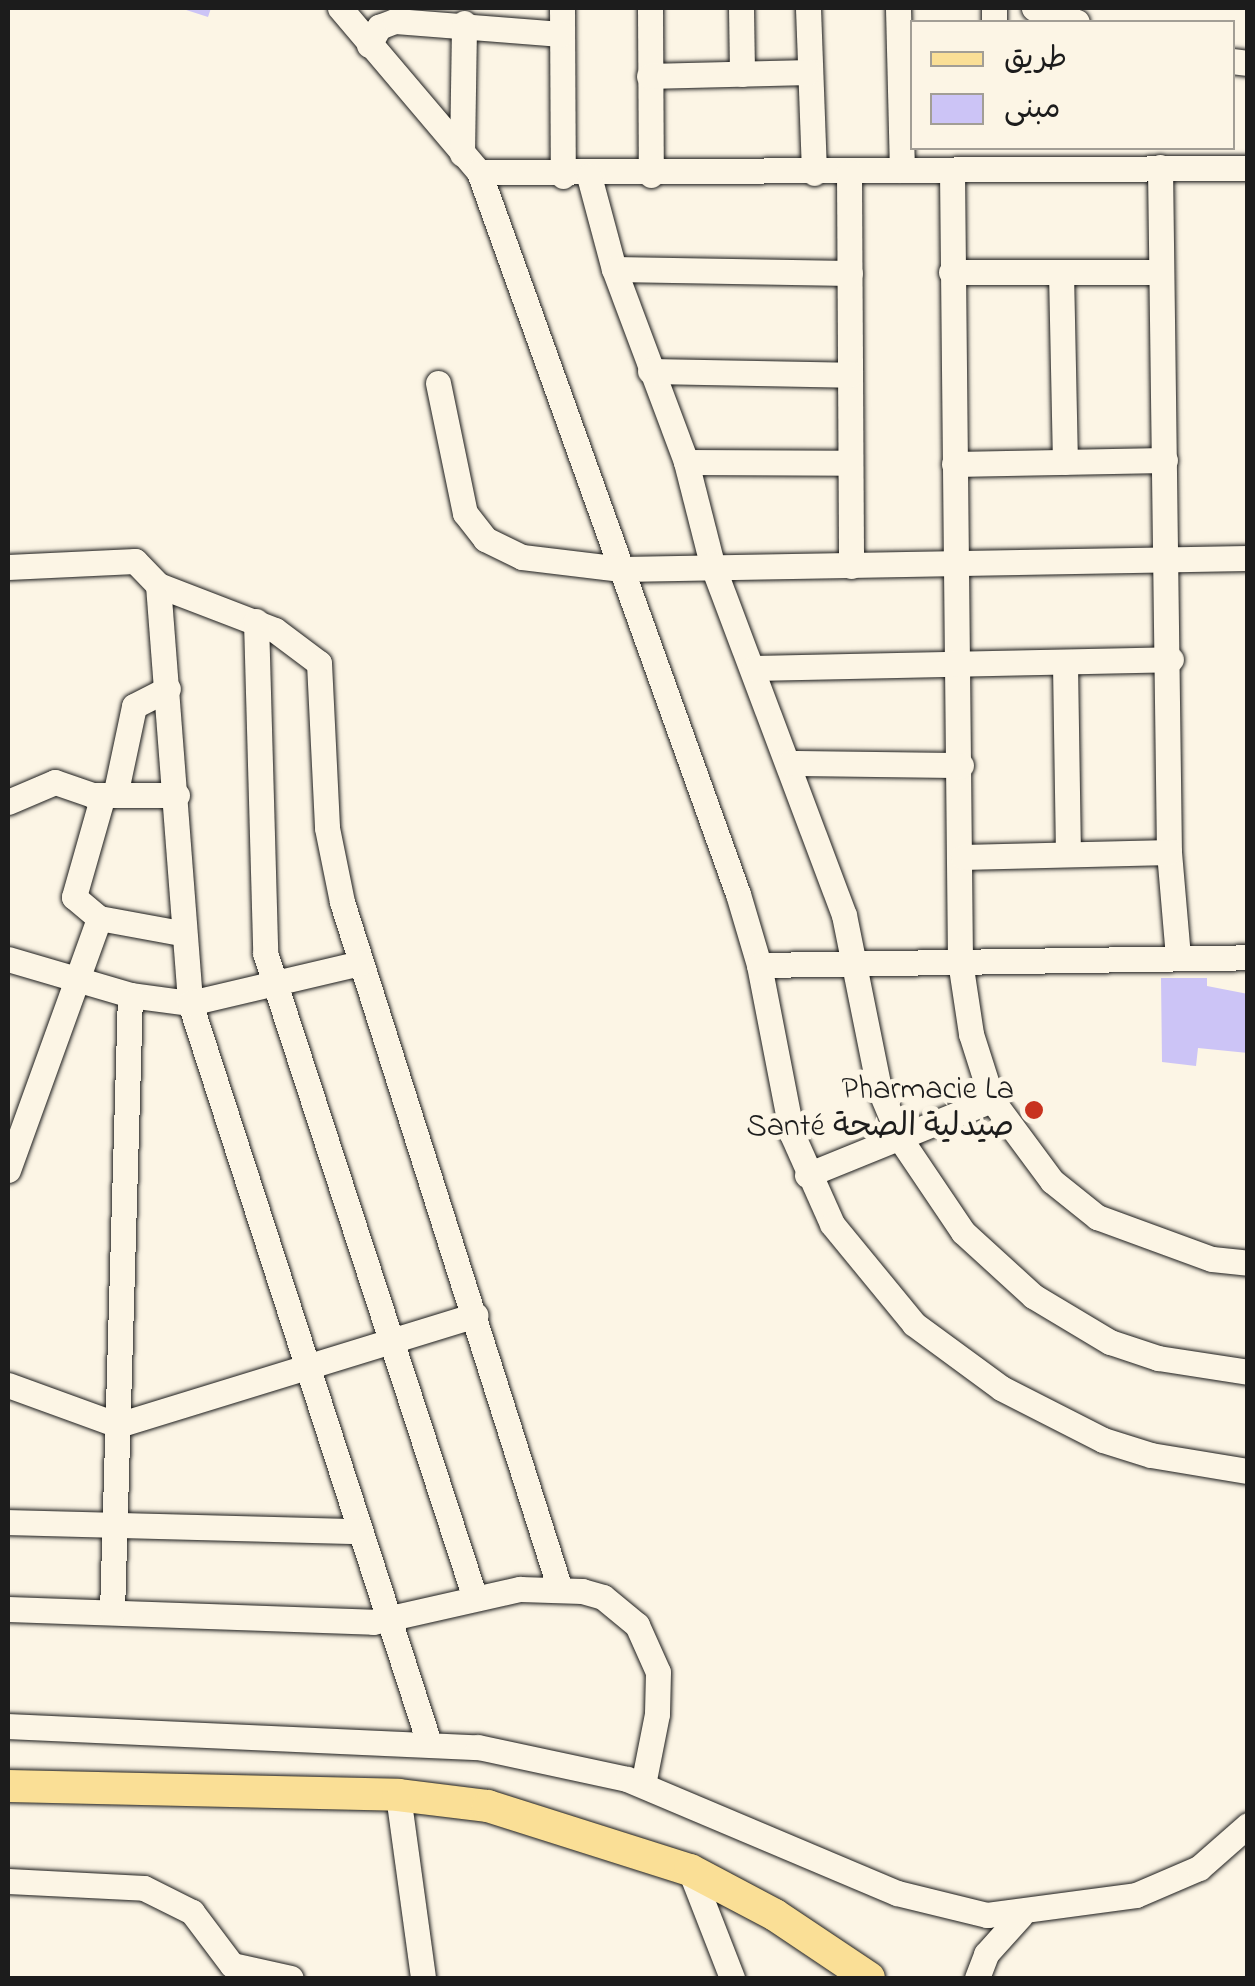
<!DOCTYPE html>
<html>
<head>
<meta charset="utf-8">
<style>
	body { margin:0 }
	#map { position:relative; width:1255px; height:1986px; overflow:hidden; background:#fcf5e5; font-family:"Indie Flower","Playpen Sans Arabic",sans-serif }
	div>[style] { position:absolute }
	.building>* { inset:0; background:#ccc4f6 }
	.roads { filter:drop-shadow(0 0 2px #1c1c1c) drop-shadow(0 0 2px #1c1c1c) }
	.minor>* { height:25px; margin:-12.5px; padding:0 12.5px; transform-origin:12.5px; border-radius:12.5px; background:#fcf5e5 }
	.major>* { height:32px; margin:-16px; padding:0 16px; transform-origin:16px; border-radius:16px; background:#fadf96 }
	.dots>* { width:28px; height:28px; translate:-50% -50%; box-sizing:border-box; border:5px solid #fcf5e5; border-radius:50% }
	span { translate:-50% -50%; white-space:nowrap; text-align:center; line-height:1.15; -webkit-text-stroke:10px #fcf5e5; paint-order:stroke }
	.poi-label { font-size:32px; color:#1c1c1c }
	.right { translate:-100% -50%; text-align:right }
	.frame { position:absolute; inset:0; border:10px solid #1c1c1c; pointer-events:none }
	.legend { position:absolute; left:910px; top:20px; width:325px; height:130px; box-sizing:border-box; background:#fcf5e5; border:2px solid #a29e95; margin:0; padding:12px 18px; list-style:none; font-size:30px; color:#1c1c1c }
	.legend li { display:flex; align-items:center; gap:20px; height:50px }
	.legend b { width:50px; border:2px solid #a29e95 }
</style>
</head>
<body>
<div id="map">
	<div class="building">
		<div style="clip-path:polygon(180px 8px,211px 8px,208px 17px)"></div>
		<div style="clip-path:polygon(1161px 978px,1207px 978px,1207px 986px,1248px 994px,1248px 1053px,1198px 1048px,1196px 1066px,1162px 1062px)"></div>
	</div>
	<div class="roads">
		<div class="minor">
			<div style="left:340px;top:8px;width:215px;rotate:49.7deg"></div>
			<div style="left:479px;top:172px;width:767px;rotate:70.27deg"></div>
			<div style="left:738px;top:894px;width:74px;rotate:73.5deg"></div>
			<div style="left:759px;top:965px;width:172px;rotate:79deg"></div>
			<div style="left:792px;top:1134px;width:98px;rotate:66deg"></div>
			<div style="left:832px;top:1224px;width:129px;rotate:50.6deg"></div>
			<div style="left:914px;top:1324px;width:108px;rotate:36.3deg"></div>
			<div style="left:1001px;top:1388px;width:114px;rotate:27deg"></div>
			<div style="left:1103px;top:1440px;width:50px;rotate:17.4deg"></div>
			<div style="left:1151px;top:1455px;width:98px;rotate:9.4deg"></div>
			<div style="left:562px;top:8px;width:168px;rotate:89.7deg"></div>
			<div style="left:650px;top:8px;width:167px;rotate:89.7deg"></div>
			<div style="left:741px;top:8px;width:66px;rotate:89.1deg"></div>
			<div style="left:808px;top:8px;width:165px;rotate:87.9deg"></div>
			<div style="left:898px;top:8px;width:162px;rotate:88.6deg"></div>
			<div style="left:1034px;top:8px;width:45px;rotate:18deg"></div>
			<div style="left:994px;top:22px;width:14px;rotate:-90deg"></div>
			<div style="left:369px;top:45px;width:21px;rotate:-61deg"></div>
			<div style="left:379px;top:27px;width:17px;rotate:-21deg"></div>
			<div style="left:395px;top:21px;width:167px;rotate:4.5deg"></div>
			<div style="left:1232px;top:61px;width:16px;rotate:7deg"></div>
			<div style="left:649px;top:76px;width:159px;rotate:-1.4deg"></div>
			<div style="left:462px;top:154px;width:131px;rotate:-89.1deg"></div>
			<div style="left:1160px;top:167px;width:685px;rotate:89.25deg"></div>
			<div style="left:1169px;top:852px;width:105px;rotate:85.1deg"></div>
			<div style="left:952px;top:171px;width:790px;rotate:89.42deg"></div>
			<div style="left:960px;top:961px;width:74px;rotate:81.4deg"></div>
			<div style="left:971px;top:1034px;width:69px;rotate:72.3deg"></div>
			<div style="left:992px;top:1100px;width:101px;rotate:53.5deg"></div>
			<div style="left:1052px;top:1181px;width:58px;rotate:38.7deg"></div>
			<div style="left:1097px;top:1217px;width:122px;rotate:20.1deg"></div>
			<div style="left:1212px;top:1259px;width:36px;rotate:6deg"></div>
			<div style="left:479px;top:172px;width:769px;rotate:-0.3deg"></div>
			<div style="left:849px;top:172px;width:394px;rotate:89.7deg"></div>
			<div style="left:589px;top:176px;width:96px;rotate:75deg"></div>
			<div style="left:614px;top:269px;width:206px;rotate:69.5deg"></div>
			<div style="left:686px;top:462px;width:105px;rotate:75.7deg"></div>
			<div style="left:712px;top:564px;width:375px;rotate:69.4deg"></div>
			<div style="left:844px;top:915px;width:177px;rotate:78.6deg"></div>
			<div style="left:879px;top:1088px;width:56px;rotate:67.1deg"></div>
			<div style="left:901px;top:1140px;width:111px;rotate:56deg"></div>
			<div style="left:963px;top:1232px;width:95px;rotate:42.4deg"></div>
			<div style="left:1033px;top:1296px;width:90px;rotate:30.9deg"></div>
			<div style="left:1110px;top:1342px;width:51px;rotate:18.4deg"></div>
			<div style="left:1158px;top:1358px;width:91px;rotate:8.8deg"></div>
			<div style="left:614px;top:269px;width:236px;rotate:1deg"></div>
			<div style="left:951px;top:272px;width:210px"></div>
			<div style="left:1061px;top:272px;width:190px;rotate:88.8deg"></div>
			<div style="left:650px;top:371px;width:200px;rotate:1.1deg"></div>
			<div style="left:438px;top:383px;width:133px;rotate:78.3deg"></div>
			<div style="left:465px;top:513px;width:33px;rotate:52deg"></div>
			<div style="left:485px;top:539px;width:41px;rotate:25.9deg"></div>
			<div style="left:522px;top:557px;width:100px;rotate:6.9deg"></div>
			<div style="left:621px;top:569px;width:627px;rotate:-1.01deg"></div>
			<div style="left:686px;top:462px;width:164px;rotate:0.3deg"></div>
			<div style="left:954px;top:464px;width:211px;rotate:-1.1deg"></div>
			<div style="left:8px;top:567px;width:127px;rotate:-2.7deg"></div>
			<div style="left:135px;top:561px;width:33px;rotate:46deg"></div>
			<div style="left:158px;top:585px;width:419px;rotate:85.6deg"></div>
			<div style="left:190px;top:1003px;width:774px;rotate:72.1deg"></div>
			<div style="left:158px;top:585px;width:125px;rotate:21deg"></div>
			<div style="left:275px;top:630px;width:55px;rotate:36.9deg"></div>
			<div style="left:319px;top:663px;width:165px;rotate:87.2deg"></div>
			<div style="left:327px;top:828px;width:76px;rotate:78.5deg"></div>
			<div style="left:342px;top:902px;width:718px;rotate:72.4deg"></div>
			<div style="left:256px;top:621px;width:332px;rotate:88.4deg"></div>
			<div style="left:265px;top:953px;width:678px;rotate:71.97deg"></div>
			<div style="left:1065px;top:664px;width:188px;rotate:89.1deg"></div>
			<div style="left:754px;top:668px;width:417px;rotate:-1.2deg"></div>
			<div style="left:790px;top:763px;width:171px;rotate:0.7deg"></div>
			<div style="left:116px;top:791px;width:87px;rotate:-78deg"></div>
			<div style="left:134px;top:706px;width:38px;rotate:-27deg"></div>
			<div style="left:103px;top:795px;width:106px;rotate:105.9deg"></div>
			<div style="left:74px;top:897px;width:33px;rotate:40deg"></div>
			<div style="left:99px;top:918px;width:83px;rotate:10.4deg"></div>
			<div style="left:8px;top:802px;width:51px;rotate:-23.1deg"></div>
			<div style="left:55px;top:782px;width:39px;rotate:19deg"></div>
			<div style="left:92px;top:795px;width:85px"></div>
			<div style="left:963px;top:857px;width:206px;rotate:-1.4deg"></div>
			<div style="left:8px;top:959px;width:127px;rotate:16.4deg"></div>
			<div style="left:130px;top:995px;width:61px;rotate:7.6deg"></div>
			<div style="left:190px;top:1003px;width:175px;rotate:-13.2deg"></div>
			<div style="left:759px;top:965px;width:489px;rotate:-0.9deg"></div>
			<div style="left:8px;top:1170px;width:268px;rotate:-70.1deg"></div>
			<div style="left:807px;top:1175px;width:200px;rotate:-22.1deg"></div>
			<div style="left:8px;top:1385px;width:117px;rotate:20deg"></div>
			<div style="left:118px;top:1425px;width:374px;rotate:-17.1deg"></div>
			<div style="left:8px;top:1522px;width:349px;rotate:1.5deg"></div>
			<div style="left:8px;top:1609px;width:365px;rotate:2deg"></div>
			<div style="left:373px;top:1622px;width:151px;rotate:-12.7deg"></div>
			<div style="left:520px;top:1589px;width:62px;rotate:1.8deg"></div>
			<div style="left:582px;top:1591px;width:22px;rotate:16deg"></div>
			<div style="left:603px;top:1597px;width:44px;rotate:39.5deg"></div>
			<div style="left:637px;top:1625px;width:51px;rotate:65.9deg"></div>
			<div style="left:658px;top:1672px;width:42px;rotate:91.4deg"></div>
			<div style="left:657px;top:1714px;width:72px;rotate:101.2deg"></div>
			<div style="left:112px;top:1612px;width:617px;rotate:-88.33deg"></div>
			<div style="left:8px;top:1726px;width:470px;rotate:2.6deg"></div>
			<div style="left:478px;top:1747px;width:152px;rotate:12.1deg"></div>
			<div style="left:627px;top:1779px;width:293px;rotate:22.9deg"></div>
			<div style="left:897px;top:1893px;width:93px;rotate:13.7deg"></div>
			<div style="left:987px;top:1915px;width:150px;rotate:-7.6deg"></div>
			<div style="left:1136px;top:1895px;width:69px;rotate:-23.2deg"></div>
			<div style="left:1199px;top:1868px;width:65px;rotate:-41.3deg"></div>
			<div style="left:398px;top:1795px;width:185px;rotate:82.2deg"></div>
			<div style="left:690px;top:1870px;width:116px;rotate:68.7deg"></div>
			<div style="left:8px;top:1881px;width:136px;rotate:2.9deg"></div>
			<div style="left:144px;top:1888px;width:54px;rotate:26.6deg"></div>
			<div style="left:192px;top:1912px;width:66px;rotate:53deg"></div>
			<div style="left:232px;top:1965px;width:60px;rotate:12.4deg"></div>
			<div style="left:977px;top:1978px;width:26px;rotate:-69deg"></div>
			<div style="left:986px;top:1954px;width:52px;rotate:-48.1deg"></div>
		</div>
		<div class="major">
			<div style="left:8px;top:1786px;width:390px;rotate:1.3deg"></div>
			<div style="left:398px;top:1795px;width:91px;rotate:7deg"></div>
			<div style="left:488px;top:1806px;width:212px;rotate:17.6deg"></div>
			<div style="left:690px;top:1870px;width:96px;rotate:27.9deg"></div>
			<div style="left:775px;top:1915px;width:113px;rotate:33.8deg"></div>
		</div>
	</div>
	<div class="dots">
		<div style="left:1034px;top:1110px;background:#c8321e"></div>
	</div>
	<div class="poi-label">
		<span class="right" style="left:1014px;top:1110px">Pharmacie La<br>Santé صيدلية الصحة</span>
	</div>
	<div class="frame"></div>
	<ul class="legend">
	<li><b style="height:12px;background:#fadf96"></b>طريق</li>
	<li><b style="height:28px;background:#ccc4f6"></b>مبنى</li>
	</ul>
</div>
</body>
</html>
